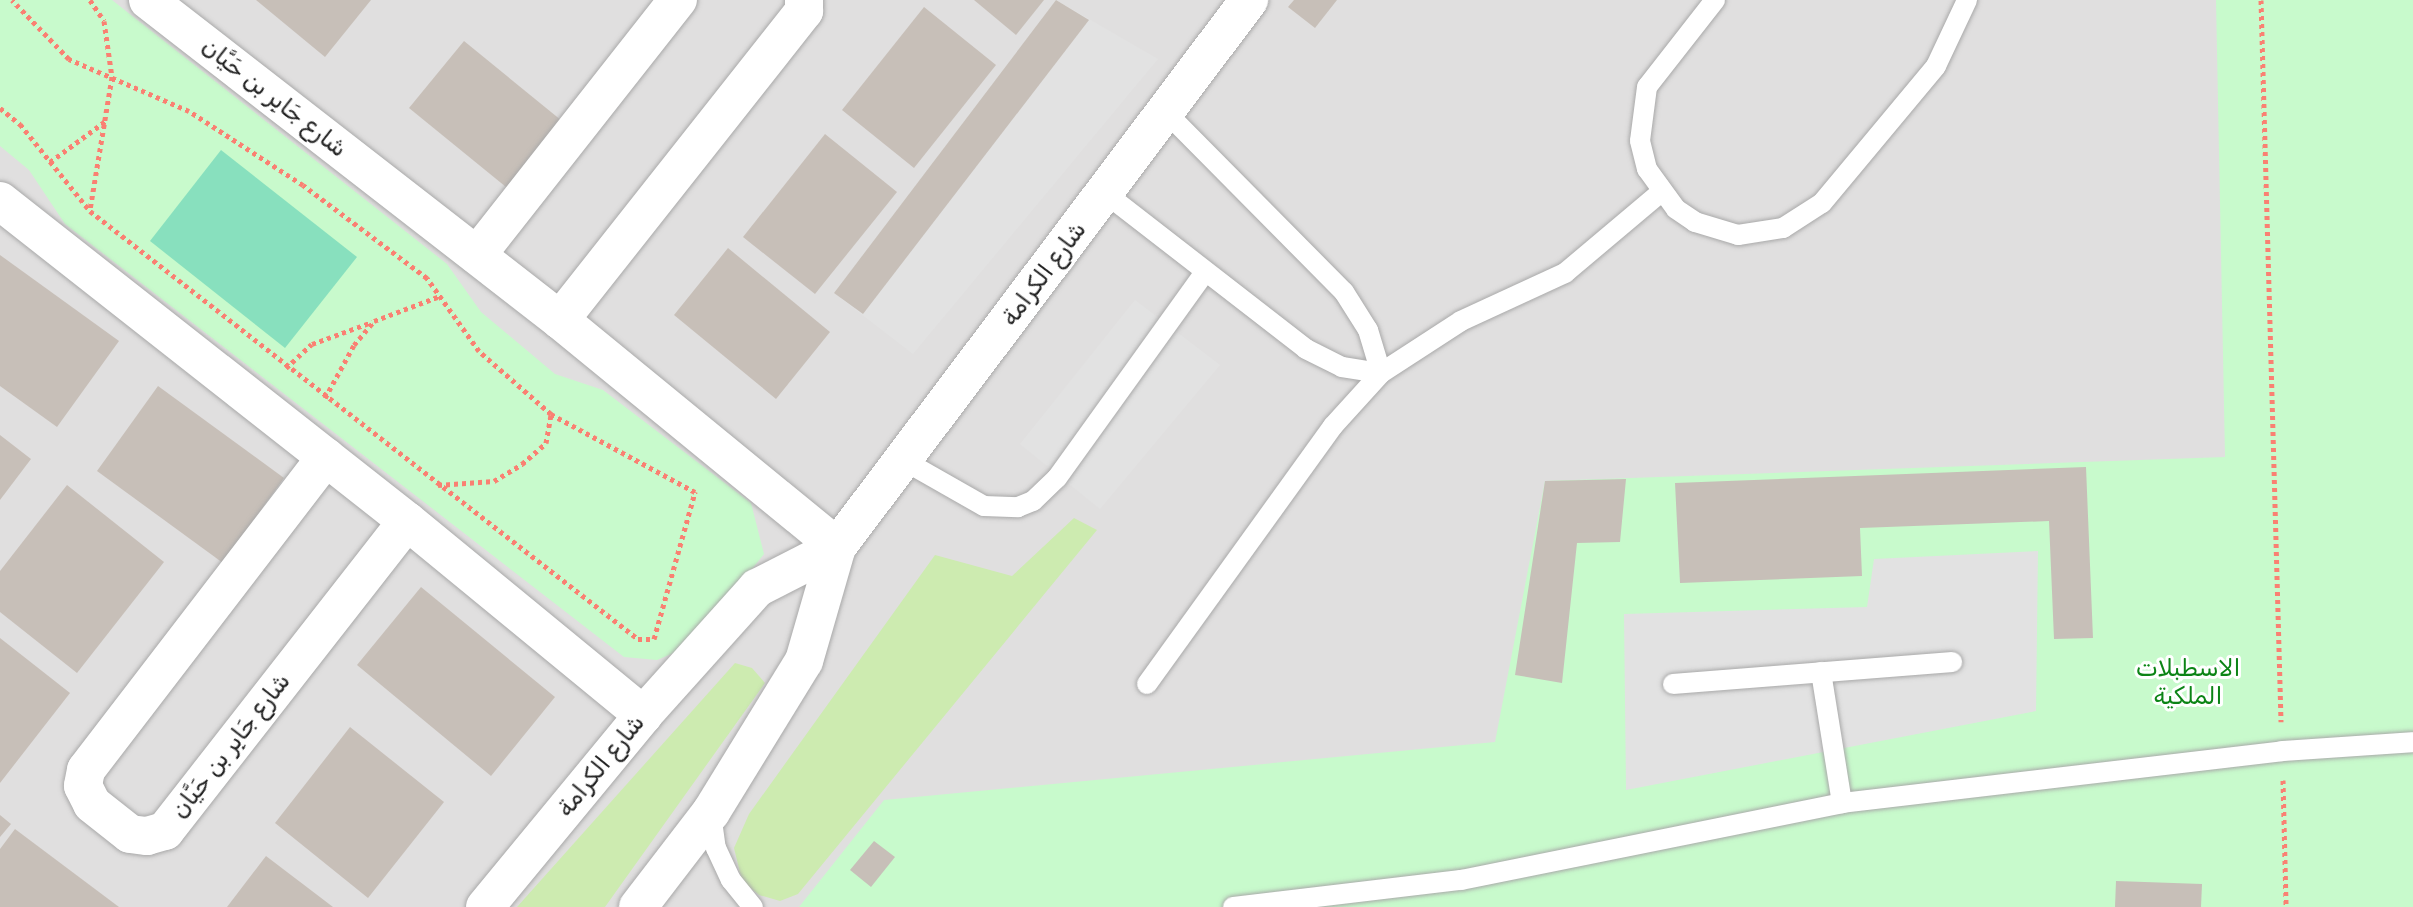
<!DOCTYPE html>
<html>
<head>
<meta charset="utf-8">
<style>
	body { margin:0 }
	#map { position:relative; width:2413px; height:907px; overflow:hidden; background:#f2efe9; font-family:Rubik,"Noto Sans Arabic",sans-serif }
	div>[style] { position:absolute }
	.residential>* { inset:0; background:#e0dfdf }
	.grass>* { inset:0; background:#cdebb0 }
	.park>* { inset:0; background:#c8facc }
	.pitch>* { inset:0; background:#88e0be }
	.parking>* { inset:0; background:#e2e2e2 }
	.building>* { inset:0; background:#c7bfb8 }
	.path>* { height:5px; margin-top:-2.5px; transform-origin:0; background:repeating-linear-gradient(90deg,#fa8072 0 4px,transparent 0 8px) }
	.roads { filter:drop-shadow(0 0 2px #a9a9a9) drop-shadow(0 0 2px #a9a9a9) }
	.service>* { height:20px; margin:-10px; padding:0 10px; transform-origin:10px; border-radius:10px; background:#fff }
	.minor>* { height:38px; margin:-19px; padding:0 19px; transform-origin:19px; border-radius:19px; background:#fff }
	span { translate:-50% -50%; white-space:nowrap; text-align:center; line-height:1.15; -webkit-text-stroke:6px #fff; paint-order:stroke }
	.street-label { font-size:24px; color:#222 }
	.park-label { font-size:24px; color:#0c8416 }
</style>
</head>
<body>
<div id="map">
	<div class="residential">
		<div style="clip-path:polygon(0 0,2413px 0,2413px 907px,0 907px)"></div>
	</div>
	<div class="grass">
		<div style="clip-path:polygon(1074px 518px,1097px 530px,798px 894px,780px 901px,759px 895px,742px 881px,734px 848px,749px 814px,935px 555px,1012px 576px)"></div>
		<div style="clip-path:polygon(735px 663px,752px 668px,765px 683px,605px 907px,517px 907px)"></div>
	</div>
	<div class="park">
		<div style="clip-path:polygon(0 0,112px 0,447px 264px,481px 312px,555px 374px,603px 390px,751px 503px,764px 554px,725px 603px,676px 652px,657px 660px,624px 657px,65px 224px,29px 170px,0 146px)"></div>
		<div style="clip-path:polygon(2216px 0,2413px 0,2413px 907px,799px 907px,884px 800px,1495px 742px,1545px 481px,2225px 457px)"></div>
	</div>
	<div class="pitch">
		<div style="clip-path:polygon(221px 150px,357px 257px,285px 348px,150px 241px)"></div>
	</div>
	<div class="parking">
		<div style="clip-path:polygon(1056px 0,1158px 59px,913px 354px,834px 293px)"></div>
		<div style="clip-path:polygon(1135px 300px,1220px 365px,1100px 509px,1020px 444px)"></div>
		<div style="clip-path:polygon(2038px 551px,2036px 711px,1626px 790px,1624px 614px,1867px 607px,1874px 559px)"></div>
	</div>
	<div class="building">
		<div style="clip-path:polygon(256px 0,371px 0,325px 57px)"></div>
		<div style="clip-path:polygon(974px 0,1044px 0,1016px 35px)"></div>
		<div style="clip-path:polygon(1056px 0,1089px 20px,863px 314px,834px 293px)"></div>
		<div style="clip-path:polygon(1294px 0,1337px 0,1315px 28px,1288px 7px)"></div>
		<div style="clip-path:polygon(924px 7px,996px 65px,914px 168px,842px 110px)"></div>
		<div style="clip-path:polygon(464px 41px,567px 125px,512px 192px,409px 108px)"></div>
		<div style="clip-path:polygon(825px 134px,897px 192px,815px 294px,743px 237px)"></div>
		<div style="clip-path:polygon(728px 248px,830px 332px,776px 399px,674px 315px)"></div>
		<div style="clip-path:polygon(0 255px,119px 341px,57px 427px,0 386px)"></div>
		<div style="clip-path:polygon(158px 386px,284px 478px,223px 563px,97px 471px)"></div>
		<div style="clip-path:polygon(0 435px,31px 459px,0 500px)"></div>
		<div style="clip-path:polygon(2086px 467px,2093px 638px,2054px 639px,2049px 521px,1860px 528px,1862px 576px,1680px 583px,1675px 483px)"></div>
		<div style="clip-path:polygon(1626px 479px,1620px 542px,1577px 543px,1562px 683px,1515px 675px,1545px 481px)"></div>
		<div style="clip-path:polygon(67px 485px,164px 562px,77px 673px,0 612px,0 571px)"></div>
		<div style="clip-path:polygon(421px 587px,555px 697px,491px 776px,357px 665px)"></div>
		<div style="clip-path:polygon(0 638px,70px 693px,0 783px)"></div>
		<div style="clip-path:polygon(350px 727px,444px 802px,368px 898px,275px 823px)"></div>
		<div style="clip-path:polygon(0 815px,11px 824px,0 837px)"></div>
		<div style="clip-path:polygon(15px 829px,119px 907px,0 907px,0 849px)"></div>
		<div style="clip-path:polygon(874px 841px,895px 857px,871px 887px,850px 870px)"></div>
		<div style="clip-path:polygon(266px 856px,333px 907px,227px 907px)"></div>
		<div style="clip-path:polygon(2116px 881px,2202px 884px,2201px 907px,2115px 907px)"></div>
	</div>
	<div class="path">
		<div style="left:90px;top:0;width:25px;rotate:56deg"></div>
		<div style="left:104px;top:21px;width:57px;rotate:81.9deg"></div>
		<div style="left:112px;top:77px;width:135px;rotate:99.4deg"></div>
		<div style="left:2261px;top:0;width:722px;rotate:88.41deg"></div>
		<div style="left:0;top:108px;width:26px;rotate:39deg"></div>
		<div style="left:20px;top:124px;width:112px;rotate:51.2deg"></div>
		<div style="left:90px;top:211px;width:695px;rotate:37.99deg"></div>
		<div style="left:638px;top:639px;width:16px"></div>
		<div style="left:654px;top:639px;width:153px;rotate:-74.4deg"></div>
		<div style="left:695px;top:492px;width:164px;rotate:-151.6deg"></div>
		<div style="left:551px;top:414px;width:96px;rotate:-138.8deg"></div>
		<div style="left:479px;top:351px;width:90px;rotate:-125.5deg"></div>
		<div style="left:427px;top:278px;width:155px;rotate:-143.1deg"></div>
		<div style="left:303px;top:185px;width:136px;rotate:-147deg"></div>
		<div style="left:189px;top:111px;width:131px;rotate:-156.6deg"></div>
		<div style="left:69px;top:59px;width:82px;rotate:-134deg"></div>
		<div style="left:50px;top:162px;width:71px;rotate:-36.4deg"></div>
		<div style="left:286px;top:368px;width:35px;rotate:-43deg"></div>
		<div style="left:312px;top:344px;width:64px;rotate:-20.1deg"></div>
		<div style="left:325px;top:398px;width:60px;rotate:-61.3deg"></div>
		<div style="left:354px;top:345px;width:31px;rotate:-50deg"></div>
		<div style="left:374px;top:321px;width:71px;rotate:-20.7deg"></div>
		<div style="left:438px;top:485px;width:56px;rotate:-4.1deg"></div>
		<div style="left:494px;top:481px;width:33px;rotate:-31deg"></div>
		<div style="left:522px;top:464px;width:32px;rotate:-41deg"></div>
		<div style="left:546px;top:443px;width:29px;rotate:-80deg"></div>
		<div style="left:2283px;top:780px;width:127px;rotate:88.6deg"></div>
	</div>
	<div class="roads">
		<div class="service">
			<div style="left:1715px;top:0;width:110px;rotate:128deg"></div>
			<div style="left:1647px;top:87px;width:54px;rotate:97.4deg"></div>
			<div style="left:1640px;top:141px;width:29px;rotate:76deg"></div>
			<div style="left:1647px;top:169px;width:49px;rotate:54.1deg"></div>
			<div style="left:1676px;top:209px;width:23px;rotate:34deg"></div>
			<div style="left:1695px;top:222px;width:45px;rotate:16.8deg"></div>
			<div style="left:1738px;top:235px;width:46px;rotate:-8.8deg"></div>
			<div style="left:1783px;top:228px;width:46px;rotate:-32.7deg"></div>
			<div style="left:1822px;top:203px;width:178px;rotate:-50.2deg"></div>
			<div style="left:1936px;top:66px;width:73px;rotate:-64.8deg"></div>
			<div style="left:1105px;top:193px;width:254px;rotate:37.8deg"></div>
			<div style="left:1306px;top:349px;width:40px;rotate:26.6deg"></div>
			<div style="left:1342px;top:367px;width:39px;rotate:9deg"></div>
			<div style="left:1381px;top:373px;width:45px;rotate:-106.8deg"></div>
			<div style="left:1368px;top:330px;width:45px;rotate:-122.3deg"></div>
			<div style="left:1344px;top:292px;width:253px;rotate:-134.7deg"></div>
			<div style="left:903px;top:460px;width:93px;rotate:29.6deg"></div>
			<div style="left:984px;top:506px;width:34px;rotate:2deg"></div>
			<div style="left:1018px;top:507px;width:16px;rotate:-22deg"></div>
			<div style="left:1033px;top:501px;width:33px;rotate:-44deg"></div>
			<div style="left:1057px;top:478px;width:254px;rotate:-54.3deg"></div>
			<div style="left:1821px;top:672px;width:133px;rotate:80.9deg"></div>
			<div style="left:1147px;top:684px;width:318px;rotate:-54.2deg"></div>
			<div style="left:1333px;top:426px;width:72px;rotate:-47.8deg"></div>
			<div style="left:1381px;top:373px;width:95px;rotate:-33deg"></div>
			<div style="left:1461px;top:321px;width:115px;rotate:-24.8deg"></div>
			<div style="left:1565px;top:273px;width:124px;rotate:-40.1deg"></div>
			<div style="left:1673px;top:684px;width:280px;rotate:-4.5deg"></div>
			<div style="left:711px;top:814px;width:34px;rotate:82deg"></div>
			<div style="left:716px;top:848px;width:35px;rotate:65deg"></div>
			<div style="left:731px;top:880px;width:35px;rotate:51deg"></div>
			<div style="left:1233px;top:907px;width:230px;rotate:-6.8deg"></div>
			<div style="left:1461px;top:880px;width:389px;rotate:-11.4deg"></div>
			<div style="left:1842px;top:803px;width:443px;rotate:-6.7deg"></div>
			<div style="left:2282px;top:751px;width:131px;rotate:-3.9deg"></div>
		</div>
		<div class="minor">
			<div style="left:148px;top:0;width:522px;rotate:37.84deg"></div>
			<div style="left:560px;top:320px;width:358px;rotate:39.3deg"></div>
			<div style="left:0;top:201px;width:518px;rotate:38.18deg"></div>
			<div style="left:407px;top:521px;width:306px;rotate:39.4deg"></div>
			<div style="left:477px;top:255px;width:325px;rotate:-51.8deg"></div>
			<div style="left:560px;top:320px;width:394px;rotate:-51.7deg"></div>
			<div style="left:804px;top:11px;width:11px;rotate:-90deg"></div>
			<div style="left:326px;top:457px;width:394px;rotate:127.5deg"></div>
			<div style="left:86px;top:770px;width:16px;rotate:101deg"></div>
			<div style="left:83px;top:786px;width:20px;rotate:63deg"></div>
			<div style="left:92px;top:804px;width:48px;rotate:38.3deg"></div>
			<div style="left:130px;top:834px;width:17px;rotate:7deg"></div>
			<div style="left:147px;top:836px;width:19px;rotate:-16deg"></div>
			<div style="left:165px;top:831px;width:393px;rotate:-52deg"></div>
			<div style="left:485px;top:907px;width:249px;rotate:-50.5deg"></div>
			<div style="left:643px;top:715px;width:171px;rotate:-48.1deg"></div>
			<div style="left:757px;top:588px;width:90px;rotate:-27.1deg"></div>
			<div style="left:638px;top:907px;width:120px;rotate:-52.5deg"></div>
			<div style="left:711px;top:812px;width:177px;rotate:-58.4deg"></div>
			<div style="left:804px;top:661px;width:119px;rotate:-73.9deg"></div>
			<div style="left:837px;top:547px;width:685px;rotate:-53.01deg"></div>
		</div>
	</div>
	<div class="street-label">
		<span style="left:274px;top:98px;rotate:38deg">شارع جَابِر بن حَيَّان</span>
		<span style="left:1044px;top:274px;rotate:-53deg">شارع الكرامة</span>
		<span style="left:231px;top:746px;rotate:-52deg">شارع جَابِر بن حَيَّان</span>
		<span style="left:601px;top:766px;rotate:-51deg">شارع الكرامة</span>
	</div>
	<div class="park-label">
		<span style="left:2188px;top:683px">الاسطبلات<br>الملكية</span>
	</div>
</div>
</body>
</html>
